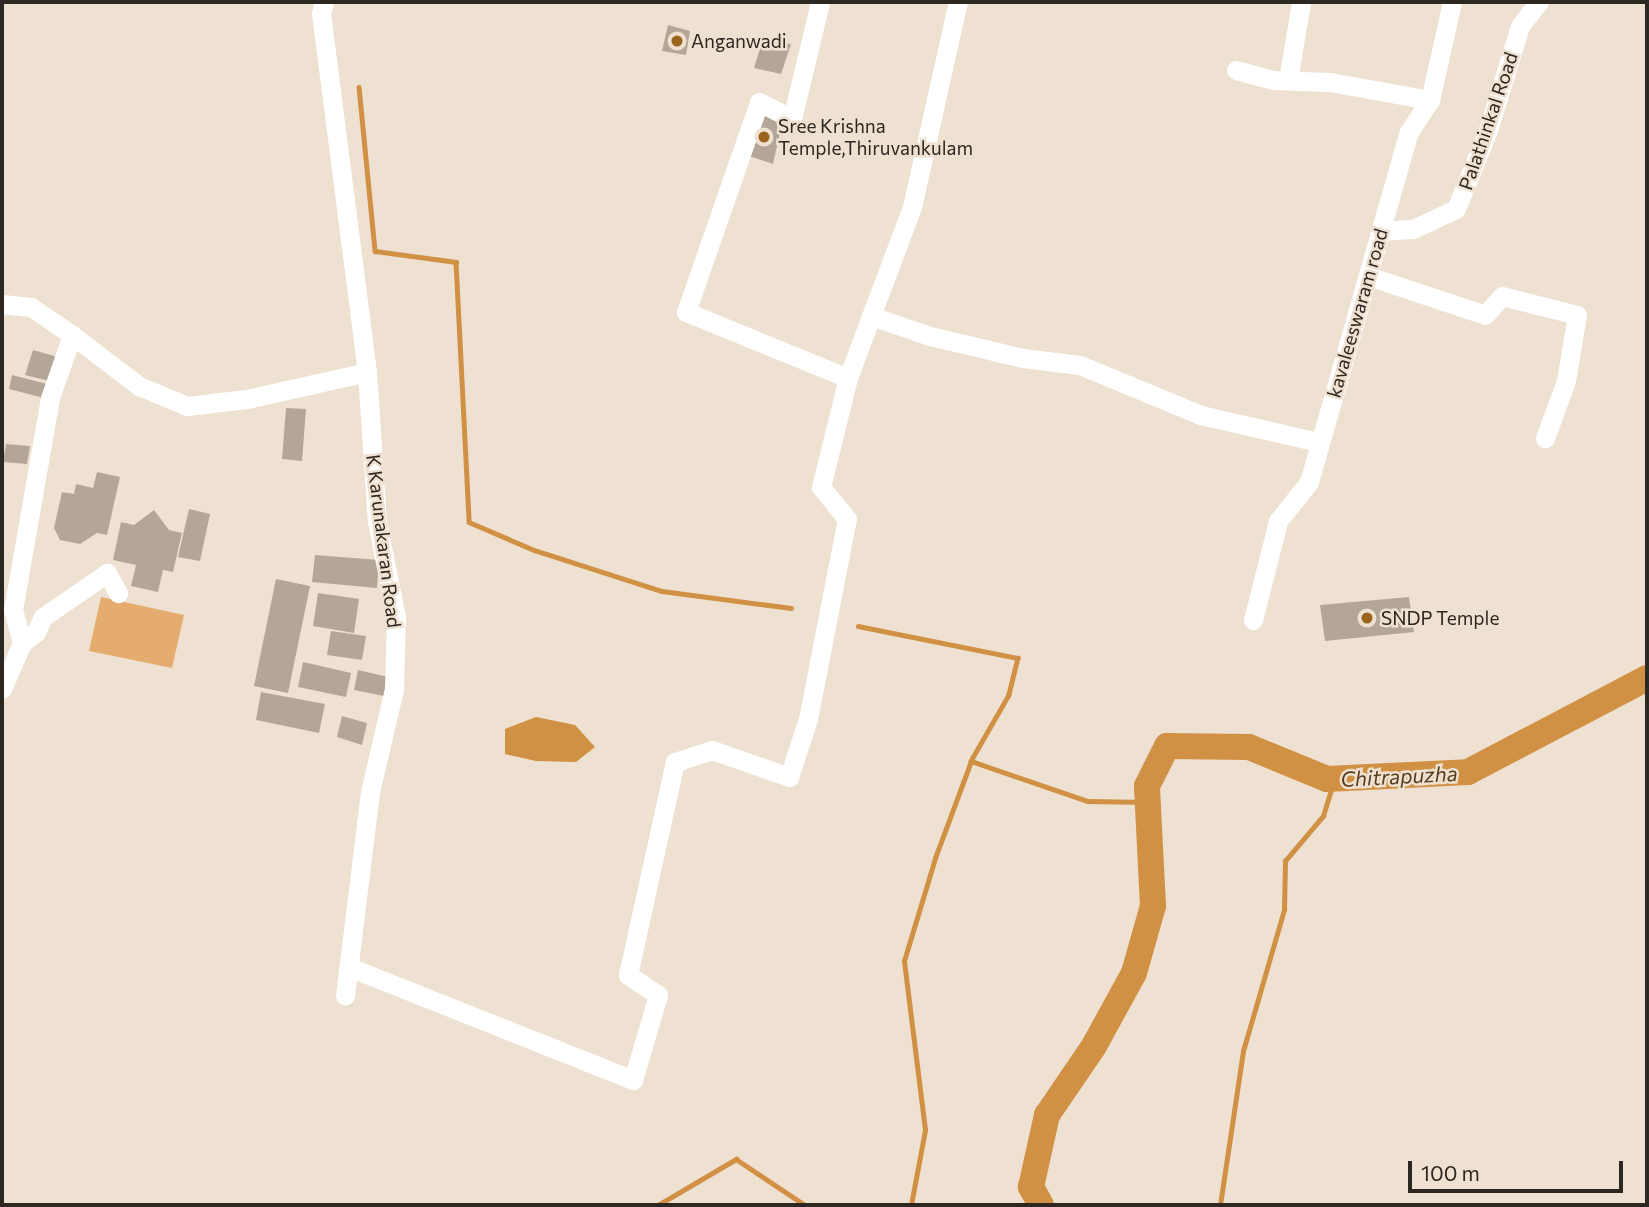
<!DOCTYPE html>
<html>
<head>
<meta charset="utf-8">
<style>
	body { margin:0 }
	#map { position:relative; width:1649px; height:1207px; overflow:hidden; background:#efe1d1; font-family:Commissioner,sans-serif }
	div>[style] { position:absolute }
	.green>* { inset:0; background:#e4ac6e }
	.water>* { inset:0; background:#d19145 }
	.stream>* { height:4.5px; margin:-2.25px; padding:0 2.25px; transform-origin:2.25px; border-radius:2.25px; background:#d19145 }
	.river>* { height:26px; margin:-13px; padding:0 13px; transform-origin:13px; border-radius:13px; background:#d19145 }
	.building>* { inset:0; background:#b4a697 }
	.minor>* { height:19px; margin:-9.5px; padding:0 9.5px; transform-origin:9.5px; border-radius:9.5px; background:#fff }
	.dots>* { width:19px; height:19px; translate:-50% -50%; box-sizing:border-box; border:4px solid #efe1d1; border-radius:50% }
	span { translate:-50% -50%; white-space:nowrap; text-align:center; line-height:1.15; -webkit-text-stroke:5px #efe1d1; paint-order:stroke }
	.poi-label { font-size:19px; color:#2c2721 }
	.left { translate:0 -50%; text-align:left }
	.street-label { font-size:19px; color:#2c2721 }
	.water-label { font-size:21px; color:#573c1c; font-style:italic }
	.frame { position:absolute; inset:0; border:4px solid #2c2721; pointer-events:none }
	.scale { position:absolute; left:1408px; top:1161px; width:215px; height:32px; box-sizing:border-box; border:4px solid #2c2721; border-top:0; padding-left:9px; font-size:21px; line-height:24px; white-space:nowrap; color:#2c2721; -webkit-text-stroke:5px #efe1d1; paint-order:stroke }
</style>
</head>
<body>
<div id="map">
	<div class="green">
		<div style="clip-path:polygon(101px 597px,184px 615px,172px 668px,89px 651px)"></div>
	</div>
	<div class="water">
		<div style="clip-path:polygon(536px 717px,575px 725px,595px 747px,576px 762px,536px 761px,505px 754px,505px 729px)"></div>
	</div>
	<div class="stream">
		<div style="left:359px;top:87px;width:165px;rotate:84.4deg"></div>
		<div style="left:375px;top:251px;width:82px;rotate:7.7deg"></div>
		<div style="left:456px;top:262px;width:260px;rotate:87.1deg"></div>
		<div style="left:469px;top:522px;width:71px;rotate:23.3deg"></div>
		<div style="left:534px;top:550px;width:134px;rotate:17.8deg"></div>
		<div style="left:662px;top:591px;width:130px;rotate:7.5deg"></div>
		<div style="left:858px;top:626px;width:163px;rotate:11.3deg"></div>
		<div style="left:1018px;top:658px;width:38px;rotate:104deg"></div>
		<div style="left:1009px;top:695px;width:76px;rotate:119.9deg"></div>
		<div style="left:658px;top:1205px;width:91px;rotate:-30.5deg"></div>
		<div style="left:736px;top:1159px;width:83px;rotate:33.7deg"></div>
		<div style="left:911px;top:1205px;width:76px;rotate:-79.4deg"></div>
		<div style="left:925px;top:1130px;width:170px;rotate:-97.1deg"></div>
		<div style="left:904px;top:961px;width:108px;rotate:-73.2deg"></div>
		<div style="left:935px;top:858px;width:103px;rotate:-69.6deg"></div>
		<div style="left:971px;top:761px;width:124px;rotate:18.9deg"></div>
		<div style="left:1088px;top:801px;width:60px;rotate:1deg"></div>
		<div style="left:1220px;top:1205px;width:156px;rotate:-81.5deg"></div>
		<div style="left:1243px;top:1051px;width:147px;rotate:-73.8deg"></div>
		<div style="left:1284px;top:910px;width:49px;rotate:-88.8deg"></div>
		<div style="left:1285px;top:861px;width:59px;rotate:-49.8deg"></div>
		<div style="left:1323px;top:816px;width:39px;rotate:-73deg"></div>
	</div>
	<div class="river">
		<div style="left:1041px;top:1205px;width:21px;rotate:-119deg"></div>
		<div style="left:1031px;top:1187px;width:74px;rotate:-77.5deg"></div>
		<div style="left:1047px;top:1115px;width:83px;rotate:-55.7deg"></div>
		<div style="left:1094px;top:1046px;width:83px;rotate:-61.3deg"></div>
		<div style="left:1134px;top:973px;width:70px;rotate:-74.2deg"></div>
		<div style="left:1153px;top:906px;width:120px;rotate:-92.9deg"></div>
		<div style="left:1147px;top:786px;width:45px;rotate:-63.4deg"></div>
		<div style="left:1167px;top:746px;width:82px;rotate:0.7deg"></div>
		<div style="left:1249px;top:747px;width:84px;rotate:22.3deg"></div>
		<div style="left:1327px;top:779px;width:141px;rotate:-2.8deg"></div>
		<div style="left:1468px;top:772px;width:202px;rotate:-27.7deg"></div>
	</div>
	<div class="building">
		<div style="clip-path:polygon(668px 25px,690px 31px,686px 55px,662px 51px)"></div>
		<div style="clip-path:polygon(763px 39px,791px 44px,781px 74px,754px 68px)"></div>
		<div style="clip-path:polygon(760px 107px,783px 119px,773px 164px,743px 154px)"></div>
		<div style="clip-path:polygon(33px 350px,58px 357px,49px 381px,25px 375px)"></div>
		<div style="clip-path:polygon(12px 375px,47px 384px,44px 398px,9px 389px)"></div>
		<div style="clip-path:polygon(286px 408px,306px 409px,302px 461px,282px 459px)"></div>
		<div style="clip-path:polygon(6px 444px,30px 446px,27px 464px,3px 462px)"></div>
		<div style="clip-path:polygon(97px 472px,120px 477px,107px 535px,97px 533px,80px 544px,60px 540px,54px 528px,62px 492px,74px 494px,76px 484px,93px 488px)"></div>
		<div style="clip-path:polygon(189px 509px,210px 514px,200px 561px,178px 557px)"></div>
		<div style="clip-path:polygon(154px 510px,169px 530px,182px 533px,173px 572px,163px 570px,158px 592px,131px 586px,136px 565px,113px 560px,121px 522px,134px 525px)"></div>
		<div style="clip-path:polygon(315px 555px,379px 560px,377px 588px,312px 582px)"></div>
		<div style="clip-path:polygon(276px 579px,310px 586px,288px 693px,254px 686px)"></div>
		<div style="clip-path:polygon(318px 593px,359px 599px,354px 633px,313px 626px)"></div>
		<div style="clip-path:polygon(1409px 597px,1414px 632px,1325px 641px,1320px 605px)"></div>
		<div style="clip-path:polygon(331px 631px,366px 636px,362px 660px,327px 655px)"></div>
		<div style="clip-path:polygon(303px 662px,351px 673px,346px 697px,298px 687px)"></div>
		<div style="clip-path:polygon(358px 670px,388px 677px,384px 696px,354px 690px)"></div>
		<div style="clip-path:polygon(261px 692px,325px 704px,319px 733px,256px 720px)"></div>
		<div style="clip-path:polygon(342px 716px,367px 723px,362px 745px,337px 737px)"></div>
	</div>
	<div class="minor">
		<div style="left:324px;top:2px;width:11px;rotate:105deg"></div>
		<div style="left:321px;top:13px;width:362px;rotate:82.7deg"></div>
		<div style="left:367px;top:372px;width:150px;rotate:86.2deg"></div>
		<div style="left:377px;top:522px;width:97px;rotate:78.7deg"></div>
		<div style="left:396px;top:617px;width:72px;rotate:91.6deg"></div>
		<div style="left:394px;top:689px;width:106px;rotate:103.1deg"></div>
		<div style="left:370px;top:792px;width:205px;rotate:97deg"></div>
		<div style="left:1236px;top:70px;width:38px;rotate:15deg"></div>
		<div style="left:1273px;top:80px;width:57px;rotate:2deg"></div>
		<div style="left:1330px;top:82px;width:102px;rotate:10.2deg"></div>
		<div style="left:1288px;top:80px;width:79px;rotate:-80.5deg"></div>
		<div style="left:1381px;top:231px;width:32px;rotate:-4deg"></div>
		<div style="left:1413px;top:229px;width:47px;rotate:-24.9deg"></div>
		<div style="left:1456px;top:209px;width:85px;rotate:-67.9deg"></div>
		<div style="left:1488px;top:130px;width:109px;rotate:-72.9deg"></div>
		<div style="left:1520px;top:26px;width:31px;rotate:-52deg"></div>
		<div style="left:1368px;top:276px;width:123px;rotate:18.4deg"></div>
		<div style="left:1485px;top:315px;width:25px;rotate:-48deg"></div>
		<div style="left:1502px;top:296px;width:77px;rotate:14.2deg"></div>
		<div style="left:1577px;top:315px;width:67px;rotate:99.5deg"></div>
		<div style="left:1566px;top:381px;width:61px;rotate:110.2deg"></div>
		<div style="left:2px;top:304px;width:29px;rotate:6deg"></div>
		<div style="left:31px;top:307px;width:50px;rotate:34.3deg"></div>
		<div style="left:871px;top:316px;width:116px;rotate:-69.4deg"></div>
		<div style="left:912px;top:207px;width:210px;rotate:-77.4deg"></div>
		<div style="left:848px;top:378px;width:66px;rotate:-69.6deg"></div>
		<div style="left:871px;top:316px;width:62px;rotate:18.7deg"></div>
		<div style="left:930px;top:336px;width:96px;rotate:13.3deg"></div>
		<div style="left:1023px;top:358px;width:57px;rotate:7deg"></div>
		<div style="left:1080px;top:365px;width:131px;rotate:22.5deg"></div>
		<div style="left:1201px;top:415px;width:120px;rotate:13deg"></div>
		<div style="left:1253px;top:620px;width:102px;rotate:-75.8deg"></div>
		<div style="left:1278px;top:521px;width:50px;rotate:-51.5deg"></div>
		<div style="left:1309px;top:482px;width:364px;rotate:-74.1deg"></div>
		<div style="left:1409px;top:132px;width:38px;rotate:-57deg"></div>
		<div style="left:1430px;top:100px;width:100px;rotate:-77.3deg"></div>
		<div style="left:22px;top:643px;width:18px;rotate:-38deg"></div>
		<div style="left:36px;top:632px;width:17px;rotate:-65deg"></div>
		<div style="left:43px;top:617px;width:78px;rotate:-34.5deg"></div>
		<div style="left:107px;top:573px;width:23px;rotate:61deg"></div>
		<div style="left:2px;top:689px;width:50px;rotate:-66.5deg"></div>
		<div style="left:22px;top:643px;width:34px;rotate:-105deg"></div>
		<div style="left:13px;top:610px;width:215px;rotate:-80.1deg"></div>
		<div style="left:50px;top:398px;width:67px;rotate:-70.8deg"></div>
		<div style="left:72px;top:335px;width:84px;rotate:37.3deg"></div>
		<div style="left:139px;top:386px;width:52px;rotate:22.6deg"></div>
		<div style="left:187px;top:406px;width:60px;rotate:-6.7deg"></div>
		<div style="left:247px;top:399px;width:123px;rotate:-12.7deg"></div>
		<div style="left:349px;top:967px;width:306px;rotate:21.7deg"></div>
		<div style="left:633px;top:1080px;width:89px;rotate:-73.6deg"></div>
		<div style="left:658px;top:995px;width:36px;rotate:-146deg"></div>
		<div style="left:628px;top:975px;width:218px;rotate:-77.6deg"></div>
		<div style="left:675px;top:762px;width:39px;rotate:-18deg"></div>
		<div style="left:712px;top:750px;width:82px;rotate:19.3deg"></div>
		<div style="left:789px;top:777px;width:61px;rotate:-71.9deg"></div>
		<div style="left:808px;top:719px;width:204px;rotate:-79deg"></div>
		<div style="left:847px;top:519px;width:41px;rotate:-129.1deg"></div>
		<div style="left:821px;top:487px;width:112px;rotate:-76.1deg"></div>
		<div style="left:848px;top:378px;width:175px;rotate:-157.8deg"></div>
		<div style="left:686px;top:312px;width:222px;rotate:-70.8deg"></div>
		<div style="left:759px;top:102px;width:37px;rotate:27deg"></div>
		<div style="left:792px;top:119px;width:120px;rotate:-76.5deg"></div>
	</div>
	<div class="dots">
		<div style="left:677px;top:41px;background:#9a641d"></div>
		<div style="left:764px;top:137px;background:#9a641d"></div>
		<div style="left:1367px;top:618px;background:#9a641d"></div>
	</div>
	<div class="poi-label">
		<span class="left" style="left:691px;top:41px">Anganwadi</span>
		<span class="left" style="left:778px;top:137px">Sree Krishna<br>Temple,Thiruvankulam</span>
		<span class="left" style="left:1381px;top:618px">SNDP Temple</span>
	</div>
	<div class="street-label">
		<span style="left:1488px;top:121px;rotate:-71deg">Palathinkal Road</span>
		<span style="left:1357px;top:313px;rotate:-74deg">kavaleeswaram road</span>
		<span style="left:384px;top:541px;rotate:83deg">K Karunakaran Road</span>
	</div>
	<div class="water-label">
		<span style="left:1399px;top:776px;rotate:-3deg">Chitrapuzha</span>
	</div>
	<div class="frame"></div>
	<div class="scale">100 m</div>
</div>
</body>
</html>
